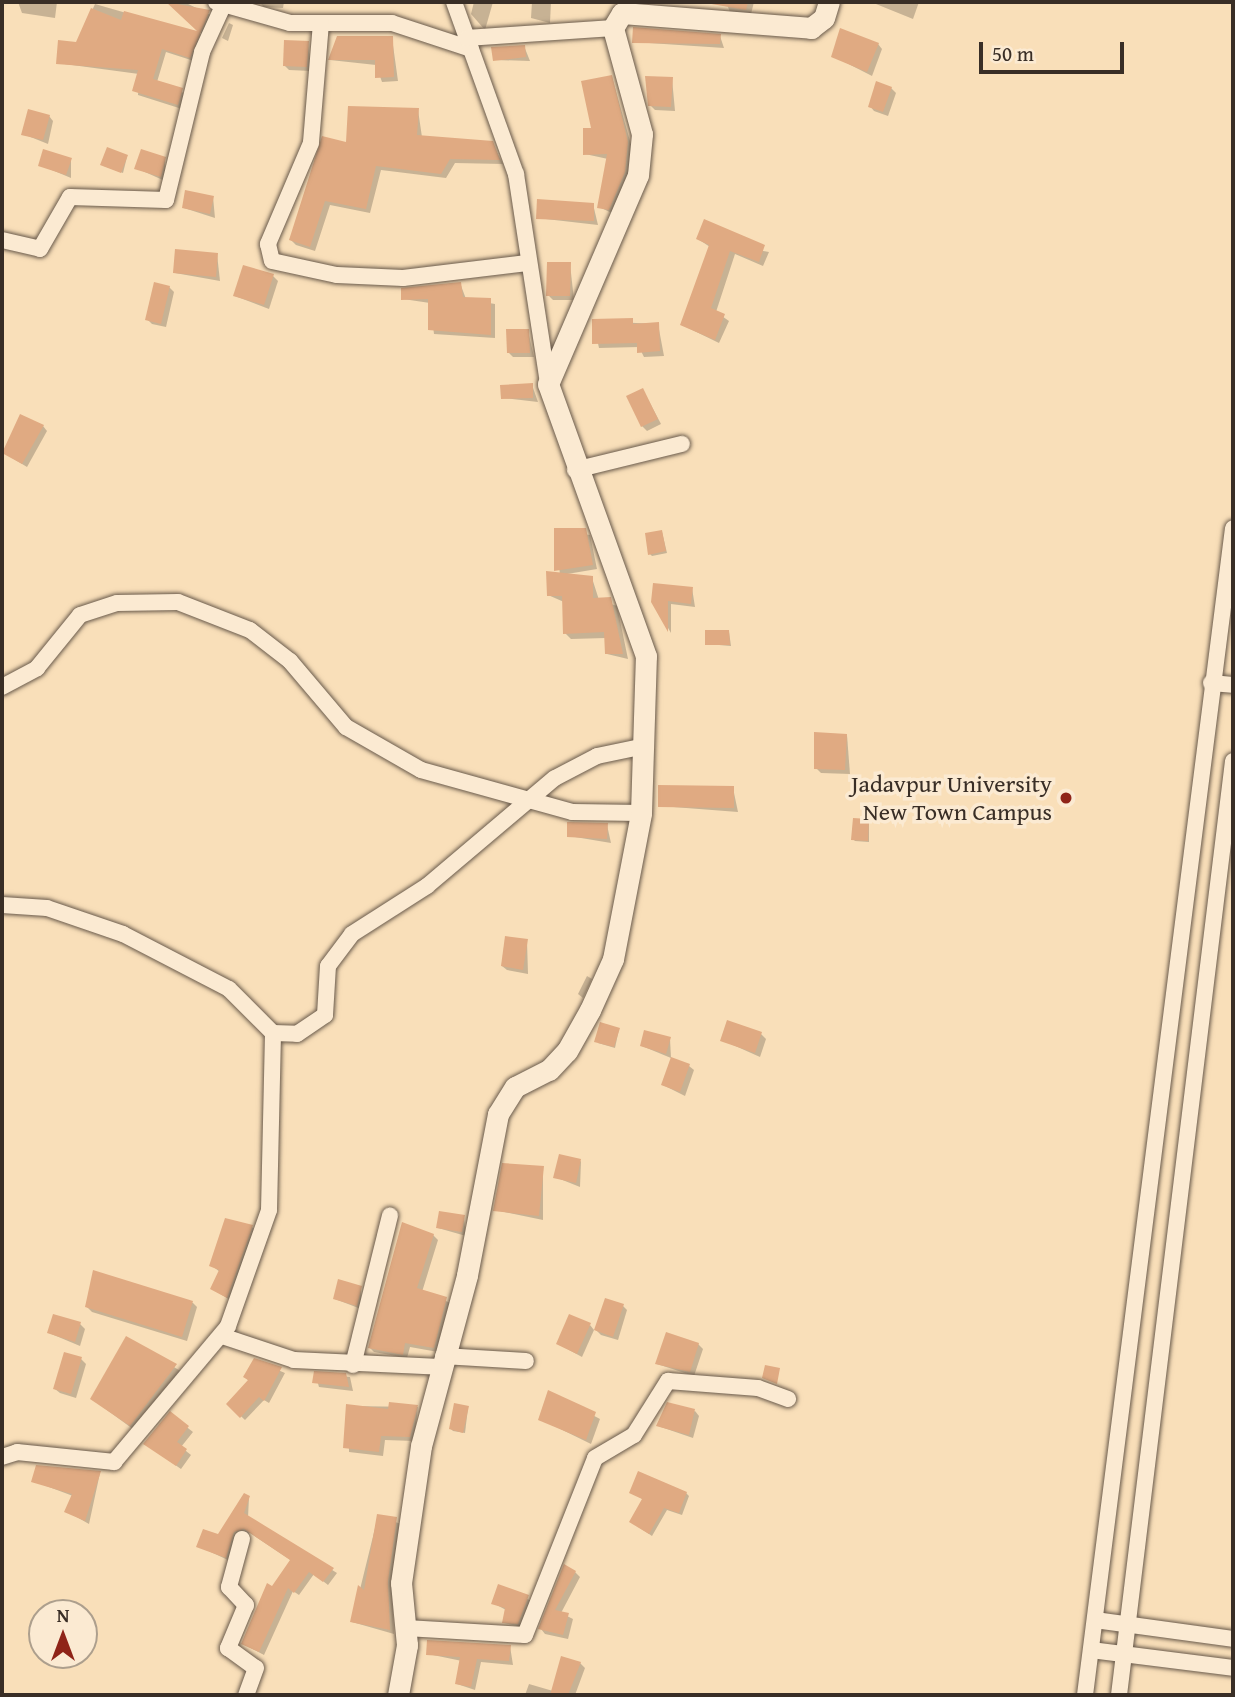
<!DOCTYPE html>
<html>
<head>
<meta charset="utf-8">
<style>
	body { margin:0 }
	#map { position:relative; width:1235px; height:1697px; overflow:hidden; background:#f9dfb9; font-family:"Gentium Book Plus",serif }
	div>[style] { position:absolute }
	.shadow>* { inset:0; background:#0003 }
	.building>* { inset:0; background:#e0aa82 }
	.roads { filter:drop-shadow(0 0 2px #695a4b) drop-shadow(0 0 2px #695a4b) }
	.minor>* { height:16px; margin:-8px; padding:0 8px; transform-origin:8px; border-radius:8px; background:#fbead2 }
	.tertiary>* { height:21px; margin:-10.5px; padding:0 10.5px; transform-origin:10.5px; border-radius:10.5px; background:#fbead2 }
	.dots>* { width:19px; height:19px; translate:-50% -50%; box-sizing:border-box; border:4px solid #fbead2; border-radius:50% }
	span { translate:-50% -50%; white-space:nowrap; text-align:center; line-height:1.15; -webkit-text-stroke:7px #fbead2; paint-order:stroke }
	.poi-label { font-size:24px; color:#392e26 }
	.right { translate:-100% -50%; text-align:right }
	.frame { position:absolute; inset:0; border:4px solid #392e26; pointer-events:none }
	.north { position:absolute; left:28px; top:1599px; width:70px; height:70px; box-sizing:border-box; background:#fbead2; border:2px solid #ad9f8d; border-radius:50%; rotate:0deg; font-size:19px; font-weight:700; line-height:28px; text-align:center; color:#392e26 }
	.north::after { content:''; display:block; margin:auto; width:24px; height:32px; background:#8f2418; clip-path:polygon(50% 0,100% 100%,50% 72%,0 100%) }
	.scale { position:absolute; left:979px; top:42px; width:145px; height:32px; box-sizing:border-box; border:4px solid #392e26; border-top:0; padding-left:9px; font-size:21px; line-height:24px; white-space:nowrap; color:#392e26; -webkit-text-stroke:5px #fbead2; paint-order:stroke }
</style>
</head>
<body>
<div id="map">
	<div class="shadow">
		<div style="clip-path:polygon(18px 2px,57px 2px,55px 18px,22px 13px)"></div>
		<div style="clip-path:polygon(168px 2px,184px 2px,213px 16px,194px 61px,166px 52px,157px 82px,186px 94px,182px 109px,138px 95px,139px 74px,57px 63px,77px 44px,95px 4px,203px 35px)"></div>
		<div style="clip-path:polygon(259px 2px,284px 2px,283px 8px,264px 7px)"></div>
		<div style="clip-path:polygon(474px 2px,493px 2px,485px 30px,471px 14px)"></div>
		<div style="clip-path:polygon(532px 2px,551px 2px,550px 23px,531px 18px)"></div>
		<div style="clip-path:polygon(726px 2px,754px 2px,751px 14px,730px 12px)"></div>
		<div style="clip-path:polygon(871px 2px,919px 2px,913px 19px)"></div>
		<div style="clip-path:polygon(229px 23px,233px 25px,228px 41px,222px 38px)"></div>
		<div style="clip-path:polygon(720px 36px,724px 48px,634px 42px)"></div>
		<div style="clip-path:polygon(392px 38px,398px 81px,382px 82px,376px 65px,330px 60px)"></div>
		<div style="clip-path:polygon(308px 43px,311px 71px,289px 70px,284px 65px)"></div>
		<div style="clip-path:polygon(878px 44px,882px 49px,872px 76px,833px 56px)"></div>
		<div style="clip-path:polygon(524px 46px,530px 61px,495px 60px)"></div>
		<div style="clip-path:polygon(612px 77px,632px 148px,629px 177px,614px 214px,599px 207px,608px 159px,585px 154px)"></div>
		<div style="clip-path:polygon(672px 79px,675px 111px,655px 110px,650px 105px)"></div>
		<div style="clip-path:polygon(891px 88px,896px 93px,888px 116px,874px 111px,870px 106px)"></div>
		<div style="clip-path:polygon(418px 110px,422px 137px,492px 143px,503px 164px,455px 163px,446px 178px,381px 170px,370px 213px,330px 205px,315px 251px,296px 245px,291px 240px,347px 144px)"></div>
		<div style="clip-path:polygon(49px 116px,53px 121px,48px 144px,23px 134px)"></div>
		<div style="clip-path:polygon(127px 157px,123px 173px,104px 166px)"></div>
		<div style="clip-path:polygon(71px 159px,71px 178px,40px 165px)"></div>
		<div style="clip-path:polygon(165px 159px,165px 181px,136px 168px)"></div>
		<div style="clip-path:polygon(213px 197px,215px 218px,184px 208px)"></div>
		<div style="clip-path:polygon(593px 204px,598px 225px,537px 218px)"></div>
		<div style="clip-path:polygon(698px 239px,769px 252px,763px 266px,735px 254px,716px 312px,729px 321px,719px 343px,682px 325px,710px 247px)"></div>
		<div style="clip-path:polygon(217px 254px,220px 281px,175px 273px)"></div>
		<div style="clip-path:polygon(570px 264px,574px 300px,553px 300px,548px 295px)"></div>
		<div style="clip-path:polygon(273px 276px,278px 281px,269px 309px,235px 296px)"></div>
		<div style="clip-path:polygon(460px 283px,466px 299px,495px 304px,495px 338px,434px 334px,430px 303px,403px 299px)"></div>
		<div style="clip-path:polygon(169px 287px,174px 292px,166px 327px,152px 324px,147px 319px)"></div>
		<div style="clip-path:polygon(593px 321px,658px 324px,664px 356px,644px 357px,639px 347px,599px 348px)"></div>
		<div style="clip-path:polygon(528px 331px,534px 357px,513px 357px,508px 352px)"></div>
		<div style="clip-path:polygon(532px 385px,538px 402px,503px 398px)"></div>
		<div style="clip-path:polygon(643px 390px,661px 424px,647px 431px,642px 426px)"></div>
		<div style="clip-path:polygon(43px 426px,47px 431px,27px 467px,4px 453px)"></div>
		<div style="clip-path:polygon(555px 530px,590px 535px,597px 569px,567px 574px,592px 578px,599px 600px,617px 606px,628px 659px,607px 654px,606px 638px,571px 639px,565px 633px,564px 602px,548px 595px,560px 575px)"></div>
		<div style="clip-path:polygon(662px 532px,667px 553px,652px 556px,650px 554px)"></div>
		<div style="clip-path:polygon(692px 588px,695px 607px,671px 604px,671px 633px,653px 602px)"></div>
		<div style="clip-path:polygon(729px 632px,731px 646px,707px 644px)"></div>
		<div style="clip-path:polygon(847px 735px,850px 774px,821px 773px,816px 768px)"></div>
		<div style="clip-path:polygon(733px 788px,738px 812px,660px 806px)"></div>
		<div style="clip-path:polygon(869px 820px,869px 842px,855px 841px,853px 839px)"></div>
		<div style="clip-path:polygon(607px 825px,611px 843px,569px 836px)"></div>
		<div style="clip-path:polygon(527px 941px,528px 974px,507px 970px,502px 966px)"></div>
		<div style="clip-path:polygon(587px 976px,592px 979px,583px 998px,578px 994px)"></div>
		<div style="clip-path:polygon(619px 1029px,615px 1048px,598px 1043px)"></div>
		<div style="clip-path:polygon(761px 1034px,766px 1039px,760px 1057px,722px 1040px)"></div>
		<div style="clip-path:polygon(670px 1039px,671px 1058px,642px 1046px)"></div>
		<div style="clip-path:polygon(689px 1066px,694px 1070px,685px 1096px,663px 1085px)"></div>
		<div style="clip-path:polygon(581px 1161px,580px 1187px,555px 1177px)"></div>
		<div style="clip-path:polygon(543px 1168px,543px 1220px,495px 1210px)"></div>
		<div style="clip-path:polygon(464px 1217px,466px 1236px,438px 1228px)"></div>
		<div style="clip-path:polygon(252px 1227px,256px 1231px,232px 1301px,212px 1289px,220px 1272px,211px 1265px)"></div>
		<div style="clip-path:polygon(433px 1235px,438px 1240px,422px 1292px,451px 1303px,438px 1352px,410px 1347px,407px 1358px,374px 1352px,370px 1348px)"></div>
		<div style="clip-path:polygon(94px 1272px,193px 1303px,197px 1307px,187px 1341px,92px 1312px,87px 1307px)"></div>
		<div style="clip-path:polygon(361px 1287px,361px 1309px,335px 1299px)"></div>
		<div style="clip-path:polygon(623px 1306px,627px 1310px,618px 1340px,601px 1335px,596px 1330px)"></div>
		<div style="clip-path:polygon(80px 1324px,85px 1329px,80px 1346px,49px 1333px)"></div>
		<div style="clip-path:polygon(590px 1325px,594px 1330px,582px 1357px,558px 1344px)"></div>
		<div style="clip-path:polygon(127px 1338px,182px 1372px,137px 1432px,92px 1399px)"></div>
		<div style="clip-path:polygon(698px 1344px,703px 1349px,694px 1376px,657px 1364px)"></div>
		<div style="clip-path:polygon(81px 1359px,86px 1364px,76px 1398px,60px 1393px,55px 1389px)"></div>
		<div style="clip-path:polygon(254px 1360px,285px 1373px,269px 1403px,264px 1400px,245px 1420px,228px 1404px,249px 1381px,245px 1377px)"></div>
		<div style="clip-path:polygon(315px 1373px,350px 1377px,353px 1391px,319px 1387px)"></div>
		<div style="clip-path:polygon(549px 1392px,600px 1419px,591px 1444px,540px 1419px)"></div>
		<div style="clip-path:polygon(348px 1406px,418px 1407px,414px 1441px,385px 1440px,383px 1456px,349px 1452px)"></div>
		<div style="clip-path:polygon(468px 1408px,465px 1433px,453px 1431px,451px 1429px)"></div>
		<div style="clip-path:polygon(695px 1411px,699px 1416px,693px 1438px,658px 1426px)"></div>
		<div style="clip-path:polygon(170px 1414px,193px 1432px,181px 1447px,191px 1455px,181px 1469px,145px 1444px)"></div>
		<div style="clip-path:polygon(100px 1473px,89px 1524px,66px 1511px,73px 1496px,33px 1481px)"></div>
		<div style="clip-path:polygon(631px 1492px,686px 1493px,689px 1496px,682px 1515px,667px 1510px,652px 1536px,631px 1522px,644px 1500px)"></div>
		<div style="clip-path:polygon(249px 1497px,248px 1518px,337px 1573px,328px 1585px,314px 1574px,299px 1595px,293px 1591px,264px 1655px,243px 1644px,292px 1561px,250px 1533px,238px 1536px,230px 1561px,198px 1546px,219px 1536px)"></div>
		<div style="clip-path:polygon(378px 1516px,401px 1524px,392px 1587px,394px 1634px,352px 1622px)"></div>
		<div style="clip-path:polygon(575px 1572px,580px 1577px,561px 1613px,573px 1619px,568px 1639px,545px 1634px,541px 1629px)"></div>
		<div style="clip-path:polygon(499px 1587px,532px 1601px,522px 1627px,504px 1623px,506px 1610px,493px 1603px)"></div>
		<div style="clip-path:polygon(510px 1646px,513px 1665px,481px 1662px,475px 1690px,457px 1684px,462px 1661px,428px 1654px)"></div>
		<div style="clip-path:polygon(580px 1663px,585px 1668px,575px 1695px,525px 1695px,529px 1684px,553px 1691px)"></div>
	</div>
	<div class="building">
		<div style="clip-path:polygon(166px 2px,210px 10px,190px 58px,162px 49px,153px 79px,183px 88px,178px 105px,132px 91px,138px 70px,56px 64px,58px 40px,76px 42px,91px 8px,121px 20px,124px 11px,197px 31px)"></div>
		<div style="clip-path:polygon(700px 2px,748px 2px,746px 10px)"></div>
		<div style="clip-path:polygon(633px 27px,721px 34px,720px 44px,632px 43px)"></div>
		<div style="clip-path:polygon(840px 28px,879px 43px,867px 72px,831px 57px)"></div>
		<div style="clip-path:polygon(337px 36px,393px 36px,394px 77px,375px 78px,375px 60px,328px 60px)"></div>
		<div style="clip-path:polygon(284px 40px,309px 41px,307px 67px,283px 66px)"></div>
		<div style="clip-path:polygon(525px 45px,526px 57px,493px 61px,491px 47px)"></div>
		<div style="clip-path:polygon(612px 75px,628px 142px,625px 172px,609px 210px,597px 208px,607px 154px,583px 155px,583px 128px,591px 128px,581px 81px)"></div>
		<div style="clip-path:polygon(645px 76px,673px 77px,671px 107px,648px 106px)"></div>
		<div style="clip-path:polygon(876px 81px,892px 87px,883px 112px,868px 107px)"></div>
		<div style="clip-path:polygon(348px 106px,419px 108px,417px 135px,493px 141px,500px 160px,450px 159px,441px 174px,376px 166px,366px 209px,325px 201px,310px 247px,289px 240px,322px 136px,346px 142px)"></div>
		<div style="clip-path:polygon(28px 109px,50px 115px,43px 140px,21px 135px)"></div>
		<div style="clip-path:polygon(107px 147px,128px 155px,121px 173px,100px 165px)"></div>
		<div style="clip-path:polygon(43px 149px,72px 158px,66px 175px,38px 166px)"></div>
		<div style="clip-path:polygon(141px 149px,166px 157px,161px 177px,134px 169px)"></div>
		<div style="clip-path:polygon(185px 190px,214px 196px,210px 214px,182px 208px)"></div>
		<div style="clip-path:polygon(537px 199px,594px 203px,594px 221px,536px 219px)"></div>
		<div style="clip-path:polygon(704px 219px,765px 245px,759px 262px,730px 251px,711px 308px,725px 314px,715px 340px,680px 325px,709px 245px,696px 239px)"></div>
		<div style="clip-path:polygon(175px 249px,218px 253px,216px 277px,173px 273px)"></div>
		<div style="clip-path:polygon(547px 262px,571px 262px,570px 296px,546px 296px)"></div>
		<div style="clip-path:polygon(243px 265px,274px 274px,264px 305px,233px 296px)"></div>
		<div style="clip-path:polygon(154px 282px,170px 286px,161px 324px,145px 320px)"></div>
		<div style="clip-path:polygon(461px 282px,463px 297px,491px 298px,491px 335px,428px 330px,428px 299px,401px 300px,401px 288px)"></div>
		<div style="clip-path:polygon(633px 318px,633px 324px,659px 322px,660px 351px,637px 353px,637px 343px,592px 344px,592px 319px)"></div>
		<div style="clip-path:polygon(506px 329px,529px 329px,530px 353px,507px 353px)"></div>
		<div style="clip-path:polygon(533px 383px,533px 398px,501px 399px,500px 385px)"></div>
		<div style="clip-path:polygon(643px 388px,658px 419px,641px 427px,626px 396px)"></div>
		<div style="clip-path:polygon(20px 414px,44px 425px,22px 464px,2px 453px)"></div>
		<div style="clip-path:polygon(554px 528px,586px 528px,593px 565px,554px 571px)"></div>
		<div style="clip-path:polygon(662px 530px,666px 551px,648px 555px,645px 533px)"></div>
		<div style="clip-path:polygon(546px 571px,593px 576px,593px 598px,611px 597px,623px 654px,605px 654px,604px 632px,563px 634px,562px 596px,547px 596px)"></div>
		<div style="clip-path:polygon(653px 583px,693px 587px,691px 604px,668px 601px,668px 632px,651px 602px)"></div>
		<div style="clip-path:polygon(705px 630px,729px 630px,730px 645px,705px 645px)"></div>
		<div style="clip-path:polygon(814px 732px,847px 734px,845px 770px,814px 769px)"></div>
		<div style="clip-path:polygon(658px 785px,734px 786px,734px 808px,658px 807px)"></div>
		<div style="clip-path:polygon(853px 818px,869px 819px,868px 841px,851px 840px)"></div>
		<div style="clip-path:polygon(567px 822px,608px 823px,607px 839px,567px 837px)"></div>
		<div style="clip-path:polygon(505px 936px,528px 939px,523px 970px,501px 966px)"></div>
		<div style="clip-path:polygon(727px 1020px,762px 1032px,755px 1053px,720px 1041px)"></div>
		<div style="clip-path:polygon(600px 1022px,620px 1028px,614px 1047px,594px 1042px)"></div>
		<div style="clip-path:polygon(644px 1030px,671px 1037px,666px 1054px,640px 1046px)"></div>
		<div style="clip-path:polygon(671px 1057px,690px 1064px,680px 1092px,661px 1085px)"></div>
		<div style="clip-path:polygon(559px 1154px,581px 1159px,576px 1183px,553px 1178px)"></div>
		<div style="clip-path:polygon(502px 1163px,544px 1166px,539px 1216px,493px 1211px)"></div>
		<div style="clip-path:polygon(439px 1211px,465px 1215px,462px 1232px,436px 1228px)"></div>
		<div style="clip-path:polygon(225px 1218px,253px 1225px,227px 1298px,210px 1289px,219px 1270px,209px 1266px)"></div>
		<div style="clip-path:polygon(402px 1222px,434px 1234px,417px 1288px,447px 1297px,434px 1348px,405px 1343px,403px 1355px,368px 1348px)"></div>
		<div style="clip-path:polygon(93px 1270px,193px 1301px,182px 1337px,85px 1307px)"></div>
		<div style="clip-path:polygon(338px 1279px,362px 1286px,357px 1306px,333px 1299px)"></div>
		<div style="clip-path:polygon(605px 1298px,624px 1304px,613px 1337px,594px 1330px)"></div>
		<div style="clip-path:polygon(53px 1314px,81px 1322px,75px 1342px,47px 1333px)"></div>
		<div style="clip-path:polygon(569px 1314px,591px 1323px,577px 1354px,556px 1344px)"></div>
		<div style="clip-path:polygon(666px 1332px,699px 1343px,690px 1372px,655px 1364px)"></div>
		<div style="clip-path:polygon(126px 1336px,177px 1364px,130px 1426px,90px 1399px)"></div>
		<div style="clip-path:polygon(64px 1352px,82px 1357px,71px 1394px,53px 1389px)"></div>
		<div style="clip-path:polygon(254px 1358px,282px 1367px,264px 1401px,259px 1397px,240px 1418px,226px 1404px,248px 1380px,243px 1377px)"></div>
		<div style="clip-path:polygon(765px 1365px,780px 1368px,777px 1384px,762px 1378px)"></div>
		<div style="clip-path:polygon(314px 1371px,346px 1373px,349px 1387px,312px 1383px)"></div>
		<div style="clip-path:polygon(548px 1390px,596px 1412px,586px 1440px,538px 1420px)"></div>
		<div style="clip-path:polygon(389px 1402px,418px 1405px,410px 1437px,381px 1436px,379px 1452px,343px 1448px,346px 1404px,388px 1409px)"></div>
		<div style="clip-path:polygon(667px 1402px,695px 1409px,689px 1435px,656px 1426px)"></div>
		<div style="clip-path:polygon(454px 1403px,469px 1406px,463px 1433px,449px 1429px)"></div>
		<div style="clip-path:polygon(170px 1411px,189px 1426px,177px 1442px,187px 1449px,176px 1466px,143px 1444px)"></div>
		<div style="clip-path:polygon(36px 1465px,101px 1471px,85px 1521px,64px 1512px,72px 1494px,31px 1482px)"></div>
		<div style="clip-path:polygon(638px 1471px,687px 1492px,679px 1513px,664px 1508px,649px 1534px,629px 1522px,642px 1499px,629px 1493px)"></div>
		<div style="clip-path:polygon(244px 1493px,250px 1496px,244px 1513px,334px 1568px,323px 1582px,309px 1572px,294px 1593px,288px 1588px,259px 1652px,241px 1644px,267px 1583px,272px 1586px,290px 1560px,244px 1529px,234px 1532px,226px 1558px,196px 1547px,203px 1529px,218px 1534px)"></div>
		<div style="clip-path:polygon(377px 1514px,397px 1517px,388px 1581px,390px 1630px,350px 1622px,358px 1585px,364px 1590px)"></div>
		<div style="clip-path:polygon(564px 1564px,576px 1571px,555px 1610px,569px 1613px,563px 1635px,538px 1629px)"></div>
		<div style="clip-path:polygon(498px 1584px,529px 1595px,518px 1624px,502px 1623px,505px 1608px,491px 1604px)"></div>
		<div style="clip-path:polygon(427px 1640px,511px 1645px,509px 1661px,477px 1659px,471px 1687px,455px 1684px,460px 1657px,426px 1655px)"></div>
		<div style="clip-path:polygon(561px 1656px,581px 1662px,568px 1695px,550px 1695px)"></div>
	</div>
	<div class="roads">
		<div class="minor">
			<div style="left:216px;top:2px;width:77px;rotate:15.8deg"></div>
			<div style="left:290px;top:23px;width:102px"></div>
			<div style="left:392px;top:23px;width:83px;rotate:18.2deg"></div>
			<div style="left:454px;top:2px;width:183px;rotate:70.2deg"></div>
			<div style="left:516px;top:174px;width:212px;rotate:81.3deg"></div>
			<div style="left:321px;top:23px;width:120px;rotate:94.8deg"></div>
			<div style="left:311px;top:143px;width:110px;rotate:113.1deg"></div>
			<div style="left:268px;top:244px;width:17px;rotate:77deg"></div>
			<div style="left:272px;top:261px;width:66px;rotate:12.2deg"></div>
			<div style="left:337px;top:275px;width:66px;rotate:2.6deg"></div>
			<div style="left:403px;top:278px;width:125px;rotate:-6.9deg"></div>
			<div style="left:467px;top:38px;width:146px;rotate:-3.9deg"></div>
			<div style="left:2px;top:240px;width:39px;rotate:13deg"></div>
			<div style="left:40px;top:249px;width:60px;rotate:-60deg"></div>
			<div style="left:70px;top:197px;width:96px;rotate:1.8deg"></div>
			<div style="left:166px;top:200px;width:152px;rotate:-76.3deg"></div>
			<div style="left:202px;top:52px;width:51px;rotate:-65.5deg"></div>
			<div style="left:575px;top:470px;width:110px;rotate:-13.7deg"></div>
			<div style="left:1211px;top:683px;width:22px;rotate:5deg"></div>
			<div style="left:2px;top:687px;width:40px;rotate:-28deg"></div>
			<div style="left:37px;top:668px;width:68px;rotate:-50.9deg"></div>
			<div style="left:80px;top:615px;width:39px;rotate:-18deg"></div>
			<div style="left:117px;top:603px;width:61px;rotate:-0.9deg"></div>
			<div style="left:178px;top:602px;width:77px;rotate:21.3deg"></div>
			<div style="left:250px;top:630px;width:51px;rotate:37.8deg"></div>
			<div style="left:290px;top:661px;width:87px;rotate:49.7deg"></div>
			<div style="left:346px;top:727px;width:86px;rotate:29.8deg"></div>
			<div style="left:421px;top:770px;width:157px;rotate:15.5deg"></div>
			<div style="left:572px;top:812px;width:69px;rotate:0.8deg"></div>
			<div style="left:2px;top:905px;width:45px;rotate:3.8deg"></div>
			<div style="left:47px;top:908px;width:80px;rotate:18.9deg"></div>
			<div style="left:123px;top:934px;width:119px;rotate:27.4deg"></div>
			<div style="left:229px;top:989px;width:62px;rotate:45deg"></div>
			<div style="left:273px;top:1033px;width:24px;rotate:2deg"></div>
			<div style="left:297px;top:1034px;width:34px;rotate:-34deg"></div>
			<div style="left:325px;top:1015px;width:49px;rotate:-86.5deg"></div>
			<div style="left:328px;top:966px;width:40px;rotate:-53deg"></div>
			<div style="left:352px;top:934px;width:89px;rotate:-32.6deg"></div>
			<div style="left:427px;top:886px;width:167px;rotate:-40.2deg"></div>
			<div style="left:555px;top:778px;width:47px;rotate:-27.6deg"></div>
			<div style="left:597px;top:756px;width:49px;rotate:-11.8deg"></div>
			<div style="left:222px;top:1336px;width:76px;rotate:18.4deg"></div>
			<div style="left:294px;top:1360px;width:146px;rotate:2.7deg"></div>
			<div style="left:443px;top:1356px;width:83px;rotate:3.4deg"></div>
			<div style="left:353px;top:1365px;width:154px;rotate:-76.1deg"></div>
			<div style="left:2px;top:1457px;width:16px;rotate:-18deg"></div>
			<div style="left:17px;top:1452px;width:98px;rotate:5.9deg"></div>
			<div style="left:114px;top:1462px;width:177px;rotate:-50deg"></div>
			<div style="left:228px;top:1326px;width:123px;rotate:-70.5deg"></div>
			<div style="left:269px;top:1210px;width:177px;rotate:-88.7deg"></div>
			<div style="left:242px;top:1539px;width:50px;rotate:105.2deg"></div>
			<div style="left:229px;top:1587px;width:25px;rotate:47deg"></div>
			<div style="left:246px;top:1605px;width:47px;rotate:112.7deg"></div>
			<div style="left:228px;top:1648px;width:34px;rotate:36deg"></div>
			<div style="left:256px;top:1668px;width:29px;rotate:110deg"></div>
			<div style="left:1095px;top:1620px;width:139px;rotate:7.8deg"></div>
			<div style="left:406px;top:1628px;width:119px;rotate:3.4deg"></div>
			<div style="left:525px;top:1635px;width:190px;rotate:-68.4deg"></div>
			<div style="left:595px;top:1458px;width:45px;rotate:-30.5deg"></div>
			<div style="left:634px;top:1435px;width:64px;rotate:-57.8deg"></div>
			<div style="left:668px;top:1381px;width:90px;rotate:4.4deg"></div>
			<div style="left:758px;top:1388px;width:32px;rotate:20deg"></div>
			<div style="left:1091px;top:1650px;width:143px;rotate:7.2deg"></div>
			<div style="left:1085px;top:1695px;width:1176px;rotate:-82.77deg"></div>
			<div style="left:1119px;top:1695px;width:941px;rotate:-83.04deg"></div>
		</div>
		<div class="tertiary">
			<div style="left:398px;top:1695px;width:51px;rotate:-79.8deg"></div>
			<div style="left:407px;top:1645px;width:62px;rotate:-95.5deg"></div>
			<div style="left:401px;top:1583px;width:138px;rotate:-81.7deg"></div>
			<div style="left:421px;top:1446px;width:177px;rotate:-74.9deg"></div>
			<div style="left:467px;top:1275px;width:164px;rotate:-79.1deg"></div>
			<div style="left:498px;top:1114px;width:32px;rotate:-58deg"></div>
			<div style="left:515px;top:1087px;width:38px;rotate:-27deg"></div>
			<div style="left:549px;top:1070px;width:26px;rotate:-47deg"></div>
			<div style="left:567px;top:1051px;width:47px;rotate:-60.7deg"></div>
			<div style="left:590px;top:1010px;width:56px;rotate:-65.7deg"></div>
			<div style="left:613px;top:959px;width:149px;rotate:-79.1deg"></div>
			<div style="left:641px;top:813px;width:157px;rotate:-88.2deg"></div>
			<div style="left:646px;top:656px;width:289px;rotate:-109.8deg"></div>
			<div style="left:548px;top:384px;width:228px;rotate:-66.7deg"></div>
			<div style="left:638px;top:175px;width:41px;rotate:-84.4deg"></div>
			<div style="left:642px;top:134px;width:110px;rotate:-105.3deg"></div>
			<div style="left:613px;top:28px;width:17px;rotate:-59deg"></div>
			<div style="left:622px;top:13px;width:190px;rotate:4.5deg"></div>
			<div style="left:811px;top:28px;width:16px;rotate:-38deg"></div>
			<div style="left:824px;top:18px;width:17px;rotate:-73deg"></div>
		</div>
	</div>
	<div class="dots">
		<div style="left:1066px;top:798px;background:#8f2418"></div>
	</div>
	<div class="poi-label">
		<span class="right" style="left:1052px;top:798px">Jadavpur University<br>New Town Campus</span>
	</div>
	<div class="frame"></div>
	<div class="north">N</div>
	<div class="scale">50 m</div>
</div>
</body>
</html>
